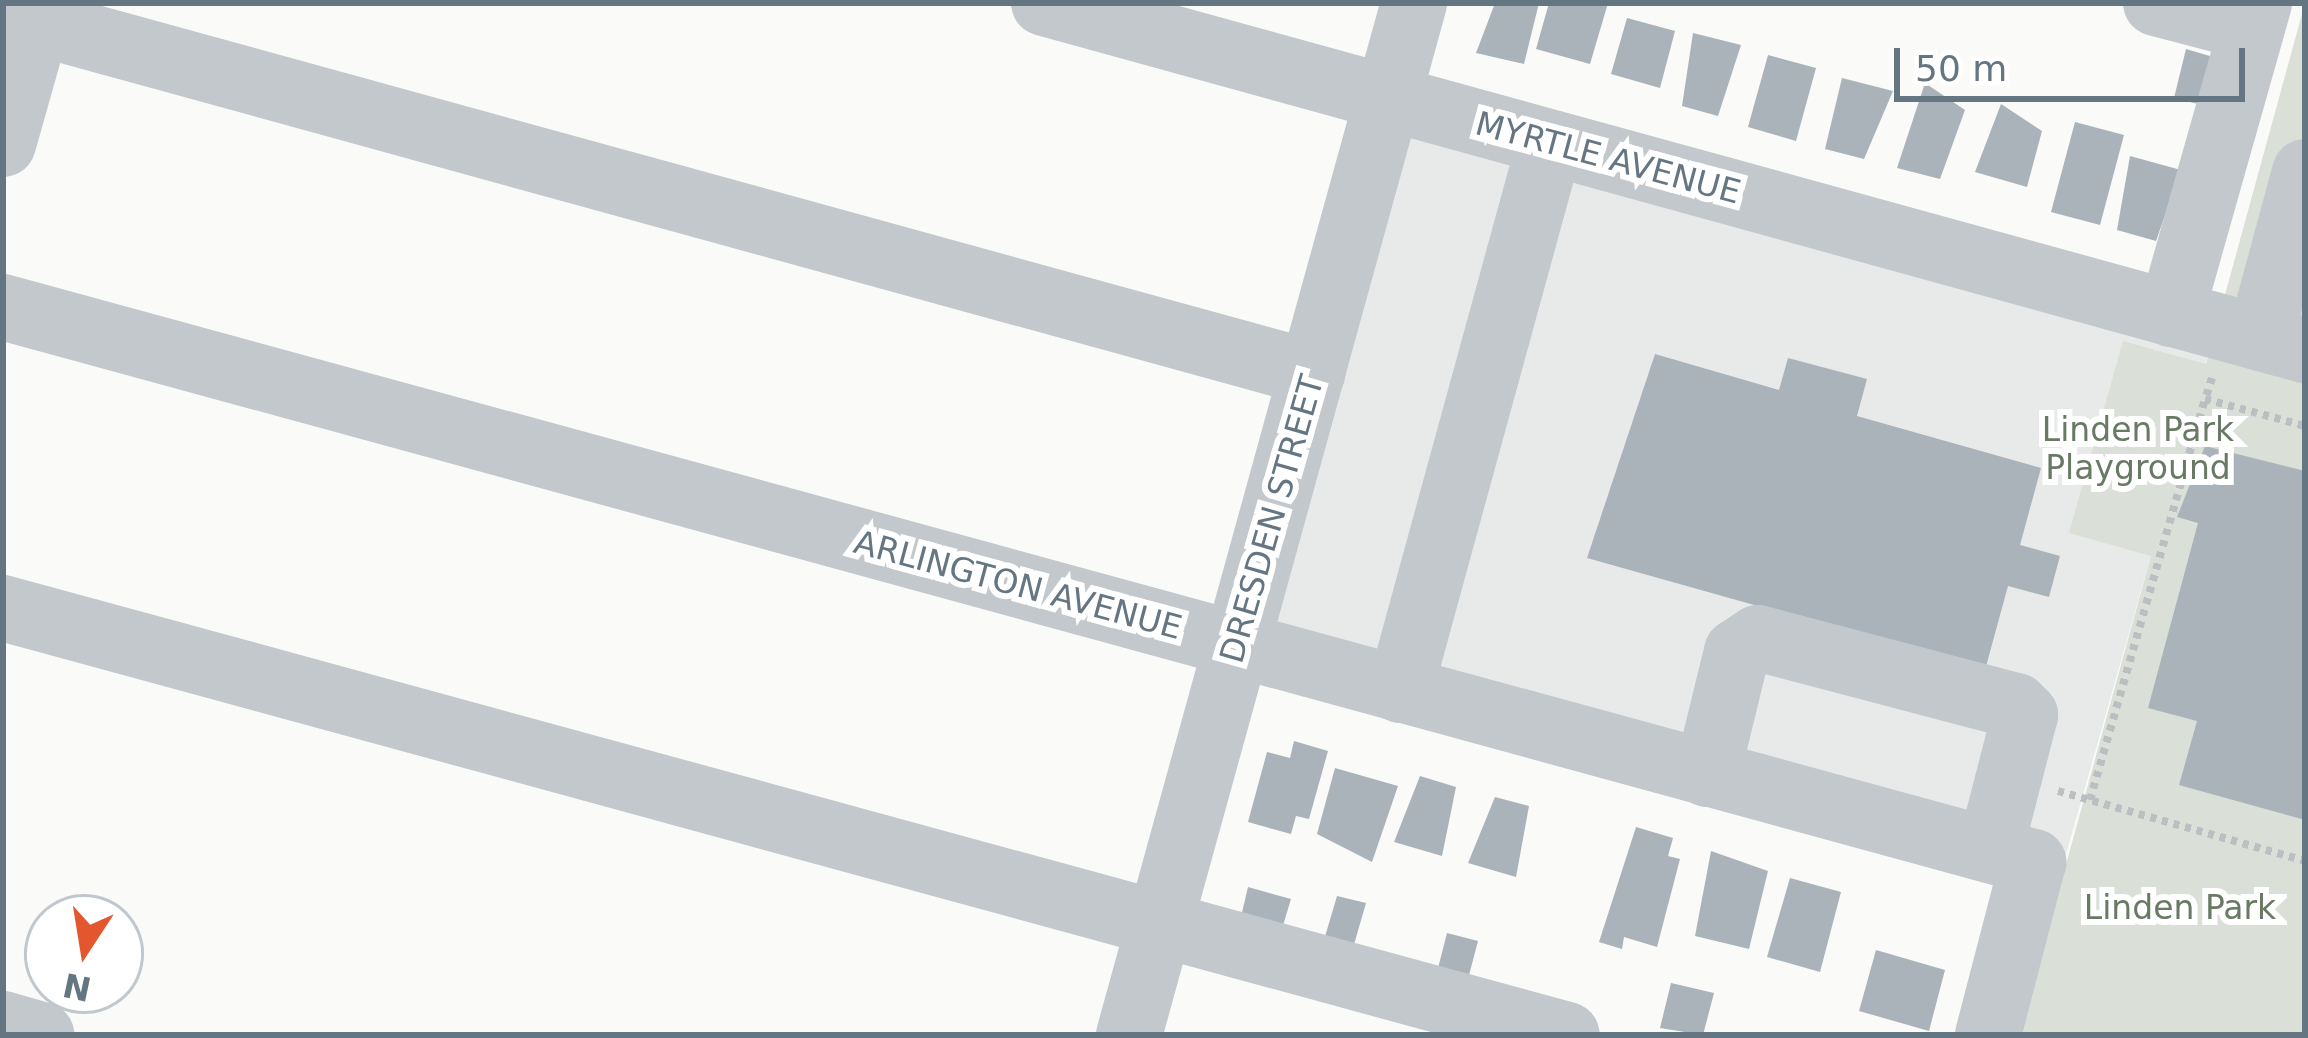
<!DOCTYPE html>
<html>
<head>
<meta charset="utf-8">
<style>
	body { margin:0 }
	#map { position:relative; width:2308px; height:1038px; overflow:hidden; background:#fafaf8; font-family:"DejaVu Sans",sans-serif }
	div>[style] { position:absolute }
	.built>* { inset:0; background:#e8e9e9 }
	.green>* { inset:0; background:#dadfd7 }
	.building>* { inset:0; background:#aab3b9 }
	.path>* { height:8px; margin-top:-4px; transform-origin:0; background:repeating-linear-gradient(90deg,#bbbfc2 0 6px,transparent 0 12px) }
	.minor>* { height:66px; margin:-33px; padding:0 33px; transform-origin:33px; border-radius:33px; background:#c3c8cc }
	span { translate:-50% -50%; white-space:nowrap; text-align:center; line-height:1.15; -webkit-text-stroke:12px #fff; paint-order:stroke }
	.street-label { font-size:33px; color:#657683 }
	.park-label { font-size:33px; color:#687a64 }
	.frame { position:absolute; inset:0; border:6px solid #657683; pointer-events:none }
	.north { position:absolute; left:24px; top:894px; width:120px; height:120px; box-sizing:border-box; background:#fff; border:3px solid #c1c8cd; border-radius:50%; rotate:192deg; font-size:33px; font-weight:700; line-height:48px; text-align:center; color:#657683 }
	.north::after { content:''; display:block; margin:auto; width:42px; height:54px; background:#e4572e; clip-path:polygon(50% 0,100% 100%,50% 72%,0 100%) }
	.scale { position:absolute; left:1894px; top:48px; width:351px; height:54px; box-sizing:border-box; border:6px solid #657683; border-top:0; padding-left:15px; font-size:36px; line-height:42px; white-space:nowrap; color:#657683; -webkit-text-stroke:9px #fff; paint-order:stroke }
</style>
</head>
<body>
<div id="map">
	<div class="built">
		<div style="clip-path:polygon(1385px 92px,2216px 327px,2057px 886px,1234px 655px)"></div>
	</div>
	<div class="green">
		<div style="clip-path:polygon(2305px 3px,2305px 1035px,2019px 1035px,2151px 556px,2069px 533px,2123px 341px,2206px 364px)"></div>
	</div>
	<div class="building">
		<div style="clip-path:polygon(1495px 3px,1539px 3px,1524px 64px,1476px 53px)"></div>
		<div style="clip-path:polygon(1549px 3px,1608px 3px,1590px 64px,1536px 49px)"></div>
		<div style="clip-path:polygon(1627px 18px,1675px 31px,1660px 88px,1611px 74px)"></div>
		<div style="clip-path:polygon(1693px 33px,1741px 45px,1718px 116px,1682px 106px)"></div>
		<div style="clip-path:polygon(2186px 49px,2220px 59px,2206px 106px,2174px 98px)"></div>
		<div style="clip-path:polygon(1768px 55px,1816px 68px,1796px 141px,1748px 127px)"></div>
		<div style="clip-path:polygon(1842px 78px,1893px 91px,1864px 159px,1825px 149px)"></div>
		<div style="clip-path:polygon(1925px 83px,1965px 110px,1940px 179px,1897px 168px)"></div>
		<div style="clip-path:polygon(2001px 104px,2042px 131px,2027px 187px,1975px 172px)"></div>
		<div style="clip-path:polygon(2075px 122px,2124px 135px,2100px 225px,2051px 212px)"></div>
		<div style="clip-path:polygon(2130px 156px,2181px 170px,2156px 241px,2117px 230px)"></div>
		<div style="clip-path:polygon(1655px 354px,1779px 390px,1788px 358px,1867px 379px,1857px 416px,2041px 468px,2020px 545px,2060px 556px,2049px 597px,2008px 586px,1985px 670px,1587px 558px)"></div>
		<div style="clip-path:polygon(2205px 446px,2305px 471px,2305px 820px,2179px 785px,2197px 721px,2148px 708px,2198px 523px,2177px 517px)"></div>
		<div style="clip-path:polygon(1294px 741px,1328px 751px,1309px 819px,1296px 816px,1291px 834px,1248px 822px,1267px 752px,1290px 758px)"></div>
		<div style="clip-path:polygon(1335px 768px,1398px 786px,1372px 862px,1317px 834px)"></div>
		<div style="clip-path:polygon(1420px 776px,1456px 787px,1442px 856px,1394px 842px)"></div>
		<div style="clip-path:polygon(1495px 797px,1529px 806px,1516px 877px,1468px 863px)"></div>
		<div style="clip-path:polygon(1636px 827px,1673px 838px,1668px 856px,1680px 859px,1657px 947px,1624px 937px,1622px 949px,1599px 942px)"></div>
		<div style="clip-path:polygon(1711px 851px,1768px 871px,1749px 949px,1695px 936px)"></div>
		<div style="clip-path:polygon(1790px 878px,1841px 892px,1820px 972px,1767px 957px)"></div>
		<div style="clip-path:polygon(1248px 887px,1291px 899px,1281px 932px,1240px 921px)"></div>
		<div style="clip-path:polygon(1337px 896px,1366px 903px,1353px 948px,1324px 940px)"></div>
		<div style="clip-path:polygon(1447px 933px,1478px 941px,1468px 979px,1437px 972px)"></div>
		<div style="clip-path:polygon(1876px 950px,1945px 970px,1929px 1031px,1859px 1011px)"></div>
		<div style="clip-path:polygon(1671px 983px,1714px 993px,1703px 1035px,1660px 1028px)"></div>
	</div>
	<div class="path">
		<div style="left:2212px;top:378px;width:22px;rotate:108deg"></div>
		<div style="left:2205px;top:399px;width:104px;rotate:15.1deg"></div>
		<div style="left:2058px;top:791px;width:257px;rotate:15.8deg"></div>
		<div style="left:2090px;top:800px;width:417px;rotate:-74deg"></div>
	</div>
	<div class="minor">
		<div style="left:1044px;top:3px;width:1308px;rotate:15.39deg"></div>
		<div style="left:2156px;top:3px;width:99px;rotate:14.6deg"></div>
		<div style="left:3px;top:13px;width:1358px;rotate:15.38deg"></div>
		<div style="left:3px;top:144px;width:147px;rotate:-74.2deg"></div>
		<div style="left:3px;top:307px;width:2105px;rotate:15.29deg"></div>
		<div style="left:2033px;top:862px;width:179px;rotate:104.6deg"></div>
		<div style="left:2171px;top:314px;width:323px;rotate:-74.2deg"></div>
		<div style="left:2260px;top:338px;width:172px;rotate:-74.8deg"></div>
		<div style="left:3px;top:608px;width:1621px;rotate:15.27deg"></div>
		<div style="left:1400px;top:690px;width:567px;rotate:-74.67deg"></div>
		<div style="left:1707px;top:774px;width:126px;rotate:-76.2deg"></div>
		<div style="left:1737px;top:652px;width:25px;rotate:-34deg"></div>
		<div style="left:1758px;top:638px;width:267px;rotate:14.8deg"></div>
		<div style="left:2016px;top:706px;width:13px;rotate:45deg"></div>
		<div style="left:2025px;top:715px;width:139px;rotate:104.5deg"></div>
		<div style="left:3px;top:1024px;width:40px;rotate:16deg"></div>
		<div style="left:1129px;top:1035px;width:1071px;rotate:-74.56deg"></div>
	</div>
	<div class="street-label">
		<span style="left:1608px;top:158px;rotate:15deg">MYRTLE AVENUE</span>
		<span style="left:1272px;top:519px;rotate:-74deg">DRESDEN STREET</span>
		<span style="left:1018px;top:585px;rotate:15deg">ARLINGTON AVENUE</span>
	</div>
	<div class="park-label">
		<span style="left:2138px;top:449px">Linden Park<br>Playground</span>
		<span style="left:2180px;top:908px">Linden Park</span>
	</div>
	<div class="frame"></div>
	<div class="north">N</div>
	<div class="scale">50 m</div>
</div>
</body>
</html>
